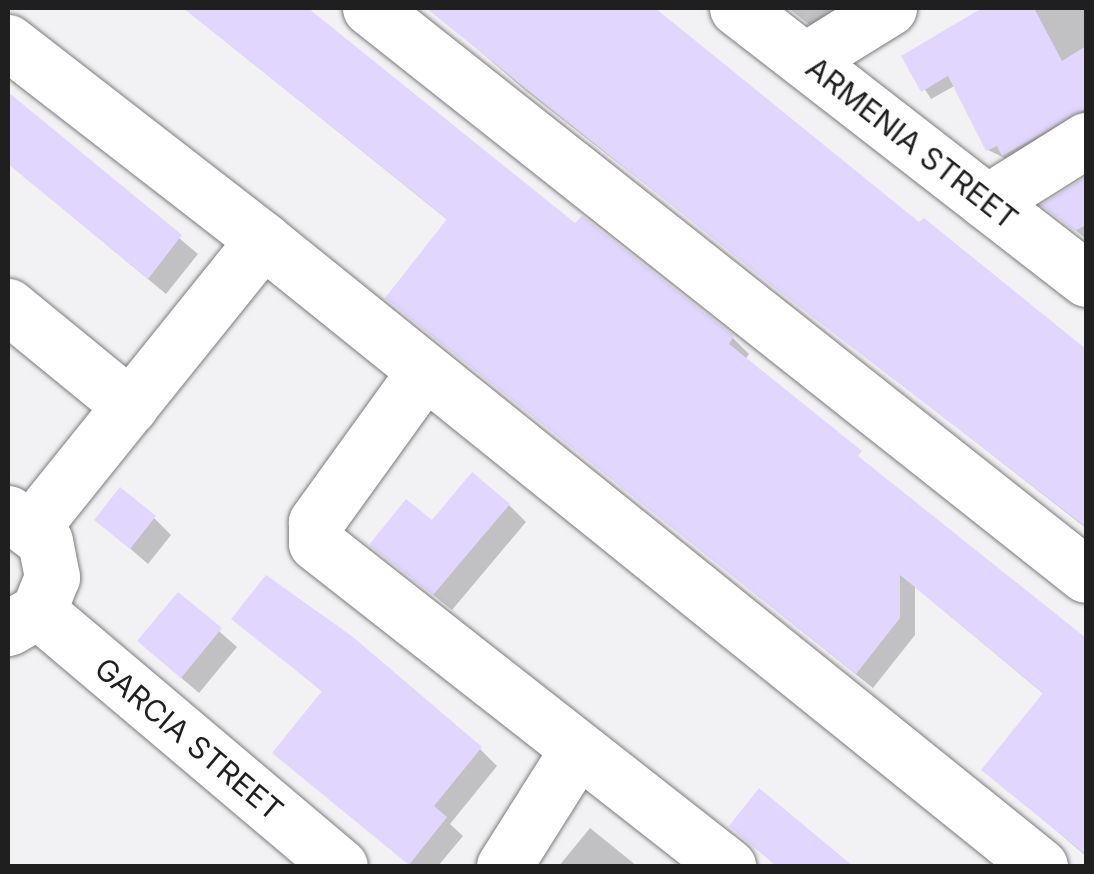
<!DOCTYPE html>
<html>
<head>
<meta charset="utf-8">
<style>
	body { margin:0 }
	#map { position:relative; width:1094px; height:874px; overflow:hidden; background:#f2f2f5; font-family:Inter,sans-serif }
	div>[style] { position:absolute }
	.shadow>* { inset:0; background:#0003 }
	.building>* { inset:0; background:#e1d6fe }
	.roads { filter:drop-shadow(0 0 2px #7c7c7e) drop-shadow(0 0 2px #7c7c7e) }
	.minor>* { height:55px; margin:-27.5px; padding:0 27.5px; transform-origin:27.5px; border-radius:27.5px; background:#fff }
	span { translate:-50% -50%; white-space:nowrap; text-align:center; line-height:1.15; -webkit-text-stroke:8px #fff; paint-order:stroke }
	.street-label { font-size:30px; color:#1f1f20 }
	.frame { position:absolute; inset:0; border:10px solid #1f1f20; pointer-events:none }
</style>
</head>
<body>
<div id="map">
	<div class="shadow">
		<div style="clip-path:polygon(198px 8px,303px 8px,576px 227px,582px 219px,733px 338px,749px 354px,745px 360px,874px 472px,1086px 643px,1086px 856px,985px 770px,1045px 695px,915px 587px,915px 635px,873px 688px,405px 314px,449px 221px,210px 29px,193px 13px)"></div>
		<div style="clip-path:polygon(430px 8px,651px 8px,919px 226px,924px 222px,1086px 352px,1086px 528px,527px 92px)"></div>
		<div style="clip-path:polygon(788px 8px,842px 8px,819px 32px)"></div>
		<div style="clip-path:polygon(987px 8px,1086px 8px,1086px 120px,1013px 162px,988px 150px,956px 85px,931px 99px,904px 57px)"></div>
		<div style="clip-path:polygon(8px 94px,198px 254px,166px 294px,8px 163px)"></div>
		<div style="clip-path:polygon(1086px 177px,1086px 237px,1085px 238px,1045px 205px)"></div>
		<div style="clip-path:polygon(509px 505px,526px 522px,452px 610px,372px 545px)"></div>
		<div style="clip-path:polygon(154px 518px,171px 535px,148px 564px,97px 520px)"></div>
		<div style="clip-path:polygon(178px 595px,237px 647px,199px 693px,158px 658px)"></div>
		<div style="clip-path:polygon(235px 619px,480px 749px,497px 766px,450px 824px,463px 836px,438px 866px,411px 866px,275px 753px,324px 693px)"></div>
		<div style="clip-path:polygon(590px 828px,637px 866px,559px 866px)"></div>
	</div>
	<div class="building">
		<div style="clip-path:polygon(183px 8px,308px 8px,575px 223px,582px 216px,734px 336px,729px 344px,862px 451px,858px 456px,1086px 638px,1086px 855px,981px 770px,1043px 693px,900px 575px,900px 618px,856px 674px,756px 595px,385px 298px,447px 219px)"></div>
		<div style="clip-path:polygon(426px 8px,655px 8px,919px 222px,924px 218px,1086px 349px,1086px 527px,772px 286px)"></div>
		<div style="clip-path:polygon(982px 8px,1034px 8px,1062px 61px,1086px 46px,1086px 109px,1002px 156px,997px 146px,986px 151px,948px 76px,921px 92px,901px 56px)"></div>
		<div style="clip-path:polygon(8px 92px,182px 235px,148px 279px,8px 164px)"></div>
		<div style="clip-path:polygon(1084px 178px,1086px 225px,1075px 231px,1041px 205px)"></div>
		<div style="clip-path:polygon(472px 472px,510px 504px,433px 595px,369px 545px,406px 499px,432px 520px)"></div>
		<div style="clip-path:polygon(120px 487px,156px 516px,130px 549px,94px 520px)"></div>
		<div style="clip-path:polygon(266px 575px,353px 637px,482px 747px,434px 806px,447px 817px,409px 865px,272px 753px,322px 691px,231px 619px)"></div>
		<div style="clip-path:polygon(178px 592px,222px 628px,181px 678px,137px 641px)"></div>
		<div style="clip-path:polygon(759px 788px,853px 866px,776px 866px,729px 826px)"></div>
	</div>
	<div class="roads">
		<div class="minor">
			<div style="left:370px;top:8px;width:913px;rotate:38.38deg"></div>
			<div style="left:737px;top:8px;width:442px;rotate:37.8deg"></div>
			<div style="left:8px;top:42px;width:323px;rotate:37.8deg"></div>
			<div style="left:263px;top:240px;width:998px;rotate:38.86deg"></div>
			<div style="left:805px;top:60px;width:99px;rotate:-31.8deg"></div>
			<div style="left:987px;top:202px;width:117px;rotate:-32.1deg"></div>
			<div style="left:8px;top:306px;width:158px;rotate:39.3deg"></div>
			<div style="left:424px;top:372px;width:185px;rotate:125.8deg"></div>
			<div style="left:316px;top:522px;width:21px;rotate:90deg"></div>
			<div style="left:316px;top:543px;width:524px;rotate:38.1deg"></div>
			<div style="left:8px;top:513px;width:46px;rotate:37.1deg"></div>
			<div style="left:45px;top:541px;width:37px;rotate:79deg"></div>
			<div style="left:52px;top:577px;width:37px;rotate:112deg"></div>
			<div style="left:38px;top:611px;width:34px;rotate:150deg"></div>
			<div style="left:33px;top:526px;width:367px;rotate:-51.2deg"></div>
			<div style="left:38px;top:611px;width:395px;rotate:40.2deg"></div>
			<div style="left:504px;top:866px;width:137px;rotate:-57.8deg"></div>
		</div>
	</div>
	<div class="street-label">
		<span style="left:912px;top:143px;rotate:38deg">ARMENIA STREET</span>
		<span style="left:189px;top:739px;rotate:40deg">GARCIA STREET</span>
	</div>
	<div class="frame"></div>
</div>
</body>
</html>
